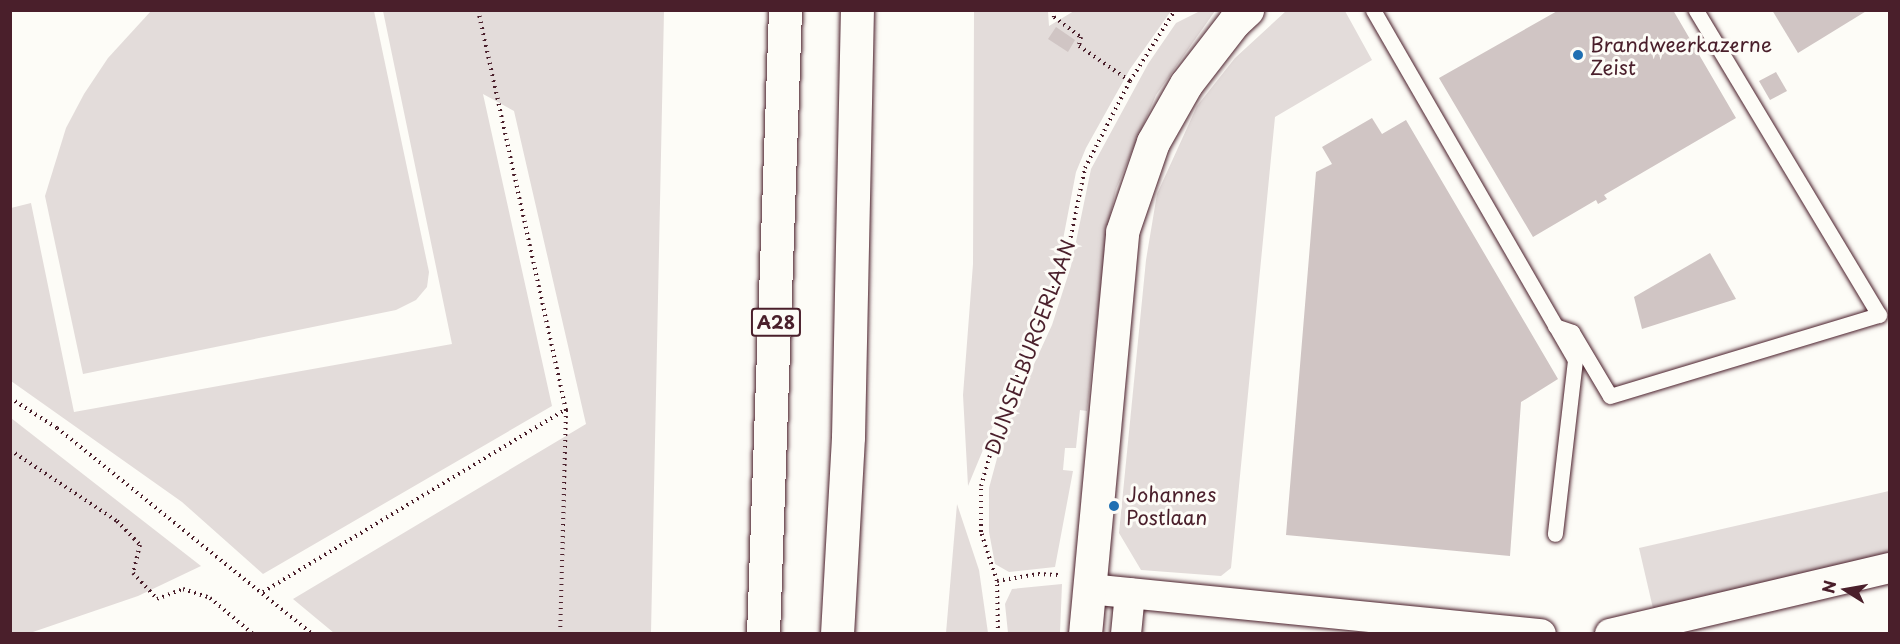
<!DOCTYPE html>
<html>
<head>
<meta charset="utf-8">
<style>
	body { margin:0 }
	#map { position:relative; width:1900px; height:644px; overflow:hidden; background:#fdfcf7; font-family:"Playpen Sans",sans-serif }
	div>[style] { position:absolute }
	.green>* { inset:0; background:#e3dcda }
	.building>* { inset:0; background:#d0c5c4 }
	.path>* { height:4px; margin-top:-2px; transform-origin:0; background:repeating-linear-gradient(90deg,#4a1f2b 0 1.5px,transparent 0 6px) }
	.roads { filter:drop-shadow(0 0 2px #4a1f2b) drop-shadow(0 0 2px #4a1f2b) }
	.service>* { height:15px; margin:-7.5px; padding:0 7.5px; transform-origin:7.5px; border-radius:7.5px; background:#fdfcf7 }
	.minor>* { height:30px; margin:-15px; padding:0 15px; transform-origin:15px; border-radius:15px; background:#fdfcf7 }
	.secondary>* { height:33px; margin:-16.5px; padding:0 16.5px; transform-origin:16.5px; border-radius:16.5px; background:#fdfcf7 }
	.motorway>* { height:33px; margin:-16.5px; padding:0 16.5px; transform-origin:16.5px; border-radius:16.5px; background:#fdfcf7 }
	.dots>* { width:16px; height:16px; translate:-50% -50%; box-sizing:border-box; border:3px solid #fdfcf7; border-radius:50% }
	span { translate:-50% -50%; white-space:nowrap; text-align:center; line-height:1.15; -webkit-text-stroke:6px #fdfcf7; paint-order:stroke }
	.shield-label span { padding:2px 4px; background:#fdfcf7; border:2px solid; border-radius:4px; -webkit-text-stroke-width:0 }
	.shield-label { font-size:18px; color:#4a1f2b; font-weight:700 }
	.poi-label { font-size:20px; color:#4a1f2b }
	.left { translate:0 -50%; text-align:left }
	.street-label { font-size:20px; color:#4a1f2b }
	.frame { position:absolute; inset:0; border:12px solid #4a1f2b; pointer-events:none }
	.north { position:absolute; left:1816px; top:560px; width:60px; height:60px; -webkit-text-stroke:4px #fdfcf7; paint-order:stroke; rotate:281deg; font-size:16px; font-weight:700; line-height:24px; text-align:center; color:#4a1f2b }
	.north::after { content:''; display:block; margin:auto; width:21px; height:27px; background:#4a1f2b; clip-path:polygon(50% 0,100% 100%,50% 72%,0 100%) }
</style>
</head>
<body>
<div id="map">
	<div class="green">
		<div style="clip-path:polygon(151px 11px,374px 11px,429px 272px,427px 287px,416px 300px,396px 310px,83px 374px,45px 196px,66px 128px,84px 94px,108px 58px)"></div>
		<div style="clip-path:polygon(383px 11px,664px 11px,651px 633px,334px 633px,293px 599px,586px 424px,514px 111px,483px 94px,552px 406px,263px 574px,182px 502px,11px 381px,11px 208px,31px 203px,74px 412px,452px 344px)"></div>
		<div style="clip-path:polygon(974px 11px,1048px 11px,1049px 26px,1074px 11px,1171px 11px,1130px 69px,1086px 148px,1076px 172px,1060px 255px,1041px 310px,968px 486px,963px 395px,973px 264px)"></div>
		<div style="clip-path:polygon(1200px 11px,1215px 11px,1156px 95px,1116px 189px,1107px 231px,1087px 411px,1080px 410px,1076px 448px,1065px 448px,1063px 470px,1073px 471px,1055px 567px,1009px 572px,995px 564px,989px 532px,989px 488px,1006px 425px,1052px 325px,1071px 266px,1091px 169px,1148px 64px,1176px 23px)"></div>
		<div style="clip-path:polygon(1286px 11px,1345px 11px,1372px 60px,1275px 117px,1231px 568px,1221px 576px,1141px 570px,1119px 533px,1146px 260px,1157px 194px,1197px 106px,1235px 58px)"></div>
		<div style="clip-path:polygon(10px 418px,11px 418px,201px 566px,138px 596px,30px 633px,11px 633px)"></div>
		<div style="clip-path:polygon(1889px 491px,1889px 552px,1655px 617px,1639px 548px)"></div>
		<div style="clip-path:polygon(957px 504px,979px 570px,988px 633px,946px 633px)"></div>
		<div style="clip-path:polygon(1062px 584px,1060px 633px,1008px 633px,1005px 604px,1012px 589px)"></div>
	</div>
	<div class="building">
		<div style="clip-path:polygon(1559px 10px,1673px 10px,1736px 118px,1604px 195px,1607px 199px,1598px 204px,1596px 200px,1533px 237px,1439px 78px)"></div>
		<div style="clip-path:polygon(1772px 10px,1868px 10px,1798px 53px)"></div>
		<div style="clip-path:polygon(1056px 27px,1075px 40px,1068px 52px,1048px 39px)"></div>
		<div style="clip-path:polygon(1776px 72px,1787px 91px,1770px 100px,1759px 81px)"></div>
		<div style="clip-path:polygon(1372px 118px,1382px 134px,1406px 120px,1558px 379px,1521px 402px,1510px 556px,1286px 535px,1316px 172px,1332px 164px,1322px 147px)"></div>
		<div style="clip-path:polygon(1710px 253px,1736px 299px,1642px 329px,1634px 297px)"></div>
	</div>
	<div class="path">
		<div style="left:478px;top:10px;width:410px;rotate:77.6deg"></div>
		<div style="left:566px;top:410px;width:224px;rotate:91.5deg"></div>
		<div style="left:1053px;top:10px;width:7px;rotate:82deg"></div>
		<div style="left:1054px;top:17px;width:34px;rotate:37deg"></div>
		<div style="left:1081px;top:37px;width:9px;rotate:103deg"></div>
		<div style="left:1079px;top:46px;width:62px;rotate:34.5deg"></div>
		<div style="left:10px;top:398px;width:56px;rotate:32.6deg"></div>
		<div style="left:57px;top:428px;width:328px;rotate:38.9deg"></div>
		<div style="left:10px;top:450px;width:128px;rotate:33.6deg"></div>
		<div style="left:117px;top:521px;width:33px;rotate:46deg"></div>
		<div style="left:140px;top:545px;width:29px;rotate:104deg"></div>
		<div style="left:133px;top:573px;width:35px;rotate:47deg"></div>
		<div style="left:157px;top:599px;width:28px;rotate:-21deg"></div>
		<div style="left:183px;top:589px;width:28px;rotate:18deg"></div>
		<div style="left:210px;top:598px;width:56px;rotate:39.9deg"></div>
		<div style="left:997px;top:581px;width:42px;rotate:-9.7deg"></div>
		<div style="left:1038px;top:574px;width:20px;rotate:3deg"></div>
		<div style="left:263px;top:592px;width:353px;rotate:-31.1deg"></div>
		<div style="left:998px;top:634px;width:53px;rotate:-91.1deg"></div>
		<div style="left:997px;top:581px;width:52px;rotate:-108.1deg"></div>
		<div style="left:981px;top:532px;width:46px;rotate:-90deg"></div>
		<div style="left:981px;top:486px;width:79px;rotate:-73.9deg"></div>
		<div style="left:1003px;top:410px;width:168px;rotate:-67.6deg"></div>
		<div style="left:1067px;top:255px;width:89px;rotate:-78.3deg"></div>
		<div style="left:1085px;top:168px;width:98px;rotate:-62.7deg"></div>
		<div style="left:1130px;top:81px;width:84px;rotate:-57.6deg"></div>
	</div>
	<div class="roads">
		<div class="service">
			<div style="left:1373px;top:10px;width:404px;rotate:60deg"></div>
			<div style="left:1575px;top:360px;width:175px;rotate:96.6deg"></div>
			<div style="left:1555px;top:326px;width:18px;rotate:19deg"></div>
			<div style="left:1572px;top:332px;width:74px;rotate:59.3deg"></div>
			<div style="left:1610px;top:396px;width:281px;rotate:-16.8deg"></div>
			<div style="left:1879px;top:315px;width:356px;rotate:-121deg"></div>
		</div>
		<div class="minor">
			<div style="left:1089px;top:589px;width:454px;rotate:5.7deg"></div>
			<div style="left:1126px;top:634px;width:41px;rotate:-84.4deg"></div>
			<div style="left:1610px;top:634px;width:288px;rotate:-13.3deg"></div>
		</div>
		<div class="secondary">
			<div style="left:1085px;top:634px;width:404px;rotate:-84.7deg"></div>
			<div style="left:1122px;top:232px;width:95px;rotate:-71deg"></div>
			<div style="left:1153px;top:142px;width:67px;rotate:-60.4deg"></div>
			<div style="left:1186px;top:84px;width:78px;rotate:-52.3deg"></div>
			<div style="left:1234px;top:22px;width:18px;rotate:-43deg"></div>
		</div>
		<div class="motorway">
			<div style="left:763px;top:634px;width:624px;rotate:-87.98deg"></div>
			<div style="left:837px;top:634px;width:197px;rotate:-86.8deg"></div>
			<div style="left:848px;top:437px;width:427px;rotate:-88.8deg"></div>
		</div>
	</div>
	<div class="dots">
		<div style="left:1578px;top:55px;background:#1f6fb2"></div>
		<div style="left:1114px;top:506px;background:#1f6fb2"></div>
	</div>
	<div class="shield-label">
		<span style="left:776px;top:322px">A28</span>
	</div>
	<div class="poi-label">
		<span class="left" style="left:1590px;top:56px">Brandweerkazerne<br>Zeist</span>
		<span class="left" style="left:1126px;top:506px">Johannes<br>Postlaan</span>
	</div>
	<div class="street-label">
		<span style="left:1030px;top:347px;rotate:-70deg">DIJNSELBURGERLAAN</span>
	</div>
	<div class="frame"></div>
	<div class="north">N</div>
</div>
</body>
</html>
